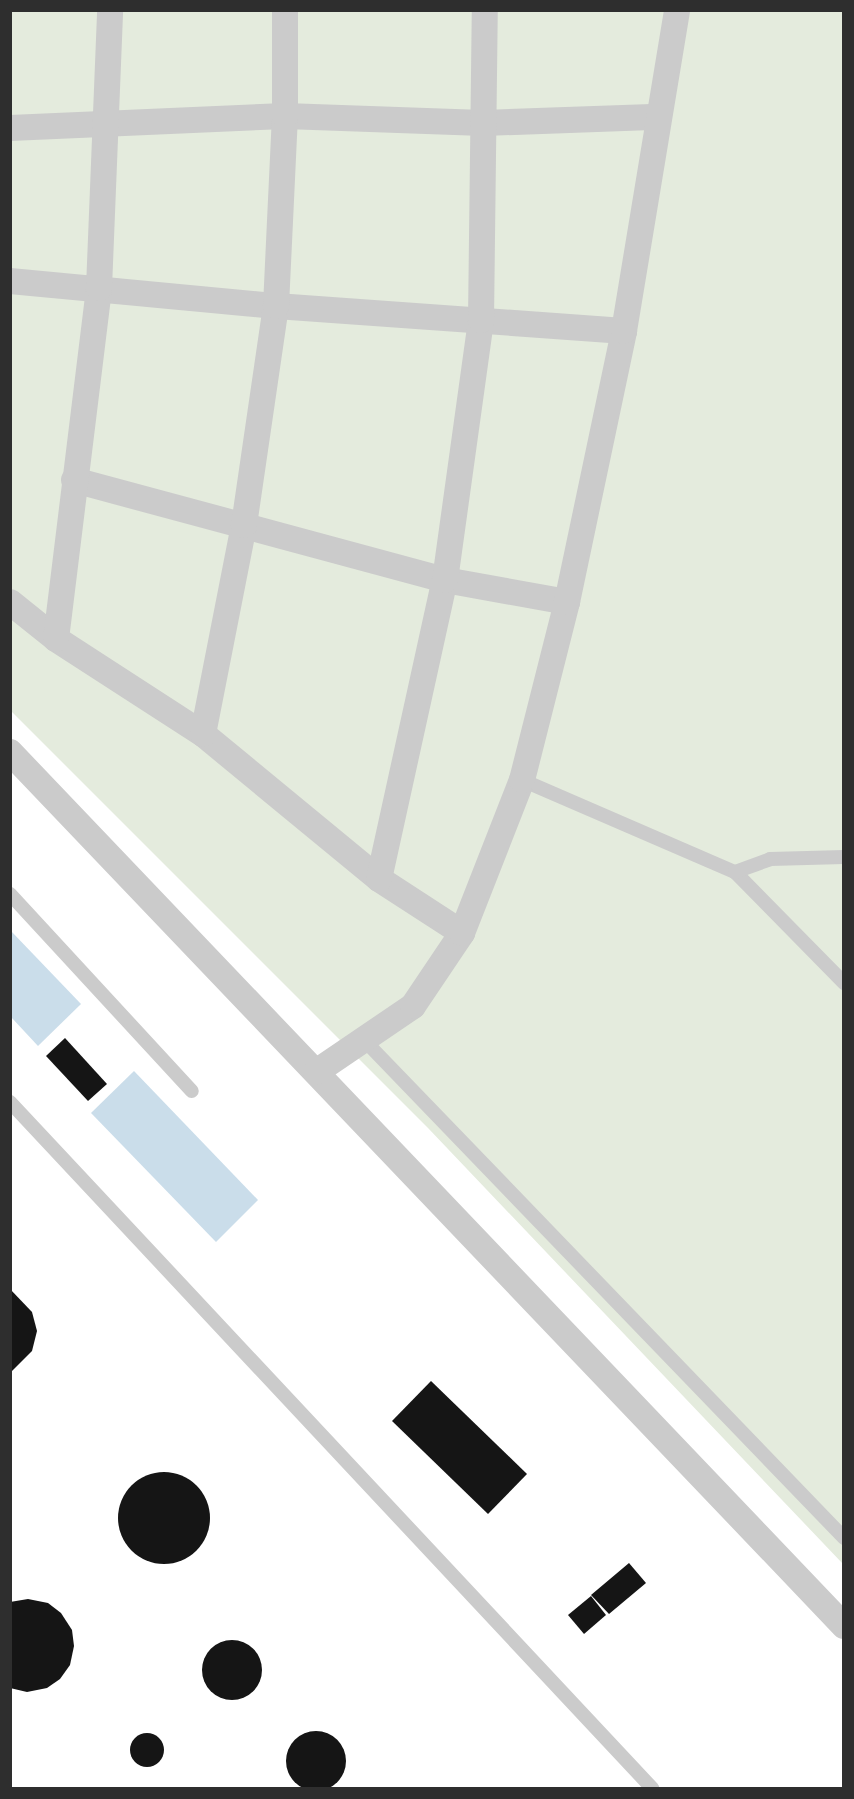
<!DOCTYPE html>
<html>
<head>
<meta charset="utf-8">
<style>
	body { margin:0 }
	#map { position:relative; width:854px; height:1799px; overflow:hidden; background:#fff; font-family:"PT Sans Narrow",sans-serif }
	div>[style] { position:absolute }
	.green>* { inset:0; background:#e4ebdd }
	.water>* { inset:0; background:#caddea }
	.building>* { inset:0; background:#151515 }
	.round { border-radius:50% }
	.service>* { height:14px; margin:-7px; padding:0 7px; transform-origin:7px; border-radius:7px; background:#cbcbcb }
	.minor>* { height:26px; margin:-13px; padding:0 13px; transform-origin:13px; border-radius:13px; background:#cbcbcb }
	span { translate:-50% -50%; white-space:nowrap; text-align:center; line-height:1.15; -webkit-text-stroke:6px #fff; paint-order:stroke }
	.frame { position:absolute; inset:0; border:12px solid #2e2e2e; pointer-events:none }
</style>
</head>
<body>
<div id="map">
	<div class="green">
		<div style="clip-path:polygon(10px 11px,843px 11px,843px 1564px,428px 1128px,11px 711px)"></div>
	</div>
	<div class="water">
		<div style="clip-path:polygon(11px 931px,81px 1004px,38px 1046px,11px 1017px)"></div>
		<div style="clip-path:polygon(134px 1071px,258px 1200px,216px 1242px,91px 1113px)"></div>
	</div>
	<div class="building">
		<div style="clip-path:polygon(65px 1038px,107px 1084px,88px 1101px,46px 1056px)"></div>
		<div style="clip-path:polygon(10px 1289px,32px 1312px,37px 1331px,32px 1351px,10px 1373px)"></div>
		<div style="clip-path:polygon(431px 1381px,527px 1474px,488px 1514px,392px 1421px)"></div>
		<div class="round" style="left:118px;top:1472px;width:92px;height:92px"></div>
		<div style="clip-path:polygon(629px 1563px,646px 1583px,609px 1614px,591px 1595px)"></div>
		<div style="clip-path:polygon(591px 1596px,606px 1615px,584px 1634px,568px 1615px)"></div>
		<div style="clip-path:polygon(28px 1599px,48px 1603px,61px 1613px,72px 1630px,74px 1646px,70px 1665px,60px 1679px,47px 1688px,27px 1692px,10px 1688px,10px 1602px)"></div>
		<div class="round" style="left:202px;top:1640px;width:60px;height:60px"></div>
		<div class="round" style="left:286px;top:1731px;width:60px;height:60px"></div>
		<div class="round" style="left:130px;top:1733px;width:34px;height:34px"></div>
	</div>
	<div class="service">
		<div style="left:522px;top:780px;width:232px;rotate:23.4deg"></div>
		<div style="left:735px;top:872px;width:156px;rotate:45.5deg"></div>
		<div style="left:735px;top:872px;width:37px;rotate:-20deg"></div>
		<div style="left:770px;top:859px;width:74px;rotate:-1.5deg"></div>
		<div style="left:10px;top:894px;width:268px;rotate:47.3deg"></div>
		<div style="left:364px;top:1040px;width:692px;rotate:46.05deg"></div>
		<div style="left:10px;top:1102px;width:940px;rotate:46.9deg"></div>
	</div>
	<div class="minor">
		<div style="left:10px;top:128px;width:275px;rotate:-2.5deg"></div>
		<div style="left:285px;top:116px;width:198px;rotate:2deg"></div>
		<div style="left:483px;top:123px;width:176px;rotate:-2deg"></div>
		<div style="left:10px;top:281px;width:267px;rotate:5.4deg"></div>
		<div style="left:276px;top:306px;width:349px;rotate:4.1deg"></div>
		<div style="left:74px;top:480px;width:384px;rotate:15.1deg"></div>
		<div style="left:445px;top:580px;width:124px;rotate:10.2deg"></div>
		<div style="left:10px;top:602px;width:59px;rotate:38.8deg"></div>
		<div style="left:56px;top:639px;width:175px;rotate:32.9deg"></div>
		<div style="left:203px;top:734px;width:228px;rotate:39.5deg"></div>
		<div style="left:379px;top:879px;width:99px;rotate:33deg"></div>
		<div style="left:56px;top:639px;width:354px;rotate:-83deg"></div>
		<div style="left:99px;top:288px;width:278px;rotate:-87.7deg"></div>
		<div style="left:203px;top:734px;width:213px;rotate:-78.9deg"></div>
		<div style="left:244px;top:525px;width:221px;rotate:-81.7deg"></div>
		<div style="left:276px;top:306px;width:190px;rotate:-87.3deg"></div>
		<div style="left:285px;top:116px;width:106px;rotate:-90deg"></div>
		<div style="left:10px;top:752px;width:1208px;rotate:46.34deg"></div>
		<div style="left:379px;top:879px;width:306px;rotate:-77.6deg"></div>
		<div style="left:445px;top:580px;width:262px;rotate:-82.1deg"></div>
		<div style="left:481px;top:320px;width:310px;rotate:-89.3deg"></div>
		<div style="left:316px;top:1072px;width:117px;rotate:-34.2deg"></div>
		<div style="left:413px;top:1006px;width:88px;rotate:-56.1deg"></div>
		<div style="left:462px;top:933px;width:164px;rotate:-68.6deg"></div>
		<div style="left:522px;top:780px;width:184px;rotate:-75.8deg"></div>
		<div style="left:567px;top:602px;width:277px;rotate:-78.1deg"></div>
		<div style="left:624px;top:331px;width:325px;rotate:-80.6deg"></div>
	</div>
	<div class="frame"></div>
</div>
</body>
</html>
